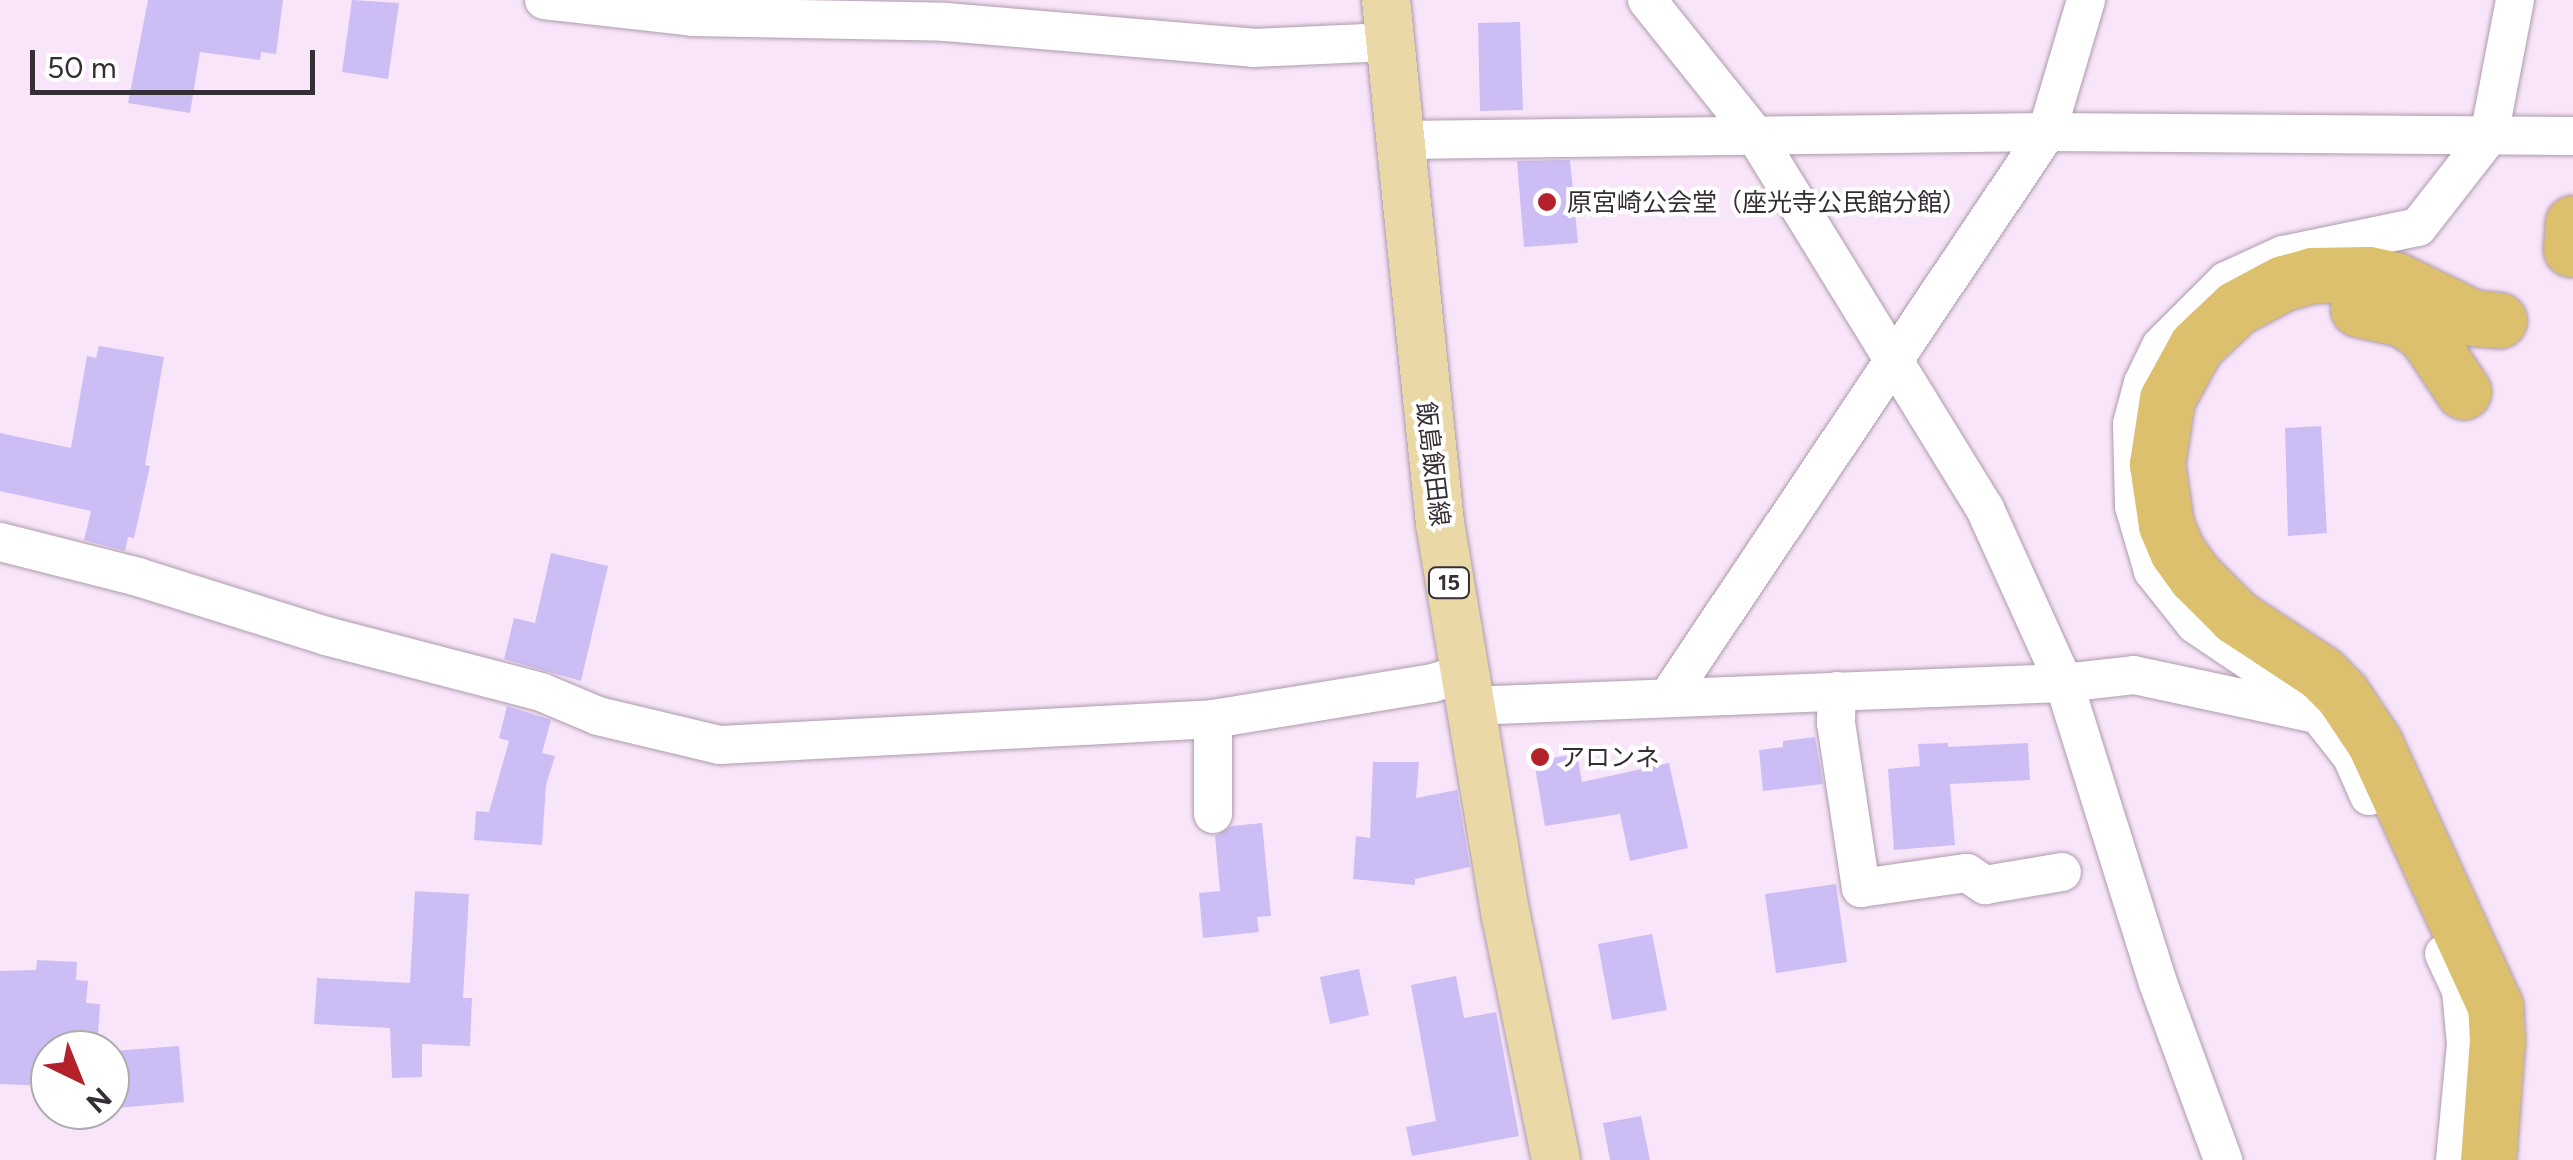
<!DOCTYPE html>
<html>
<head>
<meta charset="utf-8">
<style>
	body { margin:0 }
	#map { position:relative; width:2573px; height:1160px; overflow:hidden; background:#f9e5f9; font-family:Figtree,"Noto Sans JP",sans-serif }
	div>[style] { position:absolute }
	.building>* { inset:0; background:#ccbef5 }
	.roads { filter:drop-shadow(0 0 2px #ad9bad) drop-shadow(0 0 2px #ad9bad) }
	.minor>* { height:38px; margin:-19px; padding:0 19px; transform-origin:19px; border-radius:19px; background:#fff }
	.major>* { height:48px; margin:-24px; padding:0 24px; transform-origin:24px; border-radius:24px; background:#ead9a7 }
	.highway>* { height:55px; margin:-27.5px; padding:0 27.5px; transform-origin:27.5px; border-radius:27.5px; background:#dcc06d }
	.dots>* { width:28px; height:28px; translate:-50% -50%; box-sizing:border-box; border:5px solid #fff; border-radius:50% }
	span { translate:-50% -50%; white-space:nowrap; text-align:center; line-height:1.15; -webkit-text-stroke:8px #fff; paint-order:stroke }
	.shield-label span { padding:2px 8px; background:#fff; border:2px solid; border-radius:8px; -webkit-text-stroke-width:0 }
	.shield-label { font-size:22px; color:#352e35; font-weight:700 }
	.poi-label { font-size:25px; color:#352e35 }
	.left { translate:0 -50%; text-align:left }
	.street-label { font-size:25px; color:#352e35 }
	.north { position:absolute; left:30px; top:1030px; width:100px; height:100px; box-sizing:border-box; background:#fff; border:2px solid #aeabae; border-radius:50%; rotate:137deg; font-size:28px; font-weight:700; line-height:40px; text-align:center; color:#352e35 }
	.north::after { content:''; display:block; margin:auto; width:35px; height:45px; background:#b3222a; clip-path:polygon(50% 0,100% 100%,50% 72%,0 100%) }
	.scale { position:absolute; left:30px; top:50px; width:285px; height:45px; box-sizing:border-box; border:5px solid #352e35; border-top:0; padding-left:12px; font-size:30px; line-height:35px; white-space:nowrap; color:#352e35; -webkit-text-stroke:8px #fff; paint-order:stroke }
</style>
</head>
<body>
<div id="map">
	<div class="building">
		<div style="clip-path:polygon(148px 0,283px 0,276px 54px,261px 52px,260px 60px,200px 52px,190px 113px,128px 103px)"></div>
		<div style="clip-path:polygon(352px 0,399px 3px,388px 79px,342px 72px)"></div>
		<div style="clip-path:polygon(1520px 22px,1523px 110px,1480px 111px,1478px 23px)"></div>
		<div style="clip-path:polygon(1570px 160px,1578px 243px,1524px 247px,1517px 161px)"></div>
		<div style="clip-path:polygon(99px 346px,164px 357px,145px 465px,150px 466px,134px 538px,128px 537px,125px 551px,84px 540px,91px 511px,0 491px,0 433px,71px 448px,87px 356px,96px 358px)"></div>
		<div style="clip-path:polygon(2321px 426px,2327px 533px,2288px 536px,2285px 428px)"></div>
		<div style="clip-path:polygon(551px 553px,608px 566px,581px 681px,504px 659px,514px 618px,535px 623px)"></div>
		<div style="clip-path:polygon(507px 706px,551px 720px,542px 753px,555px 756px,546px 785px,542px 845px,474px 840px,476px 811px,489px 812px,509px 741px,499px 738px)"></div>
		<div style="clip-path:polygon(1815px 737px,1823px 784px,1763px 791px,1759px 750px,1783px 747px,1783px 741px)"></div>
		<div style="clip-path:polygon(1948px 743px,1948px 747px,2028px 743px,2030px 780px,1950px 784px,1955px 845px,1894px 850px,1888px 769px,1920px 766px,1918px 744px)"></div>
		<div style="clip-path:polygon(1577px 754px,1582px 782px,1669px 763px,1688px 848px,1630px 861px,1620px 814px,1545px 826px,1534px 761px)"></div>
		<div style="clip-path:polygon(1373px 762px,1419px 762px,1416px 798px,1457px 790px,1470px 867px,1415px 879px,1415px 885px,1353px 879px,1356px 836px,1370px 838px)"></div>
		<div style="clip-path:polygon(1262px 823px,1271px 916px,1257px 917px,1259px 932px,1203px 938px,1199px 893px,1220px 891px,1215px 836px,1232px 826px)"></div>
		<div style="clip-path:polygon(1836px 884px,1847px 962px,1776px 973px,1765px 894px)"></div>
		<div style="clip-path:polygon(415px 891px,469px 894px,463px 998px,472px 998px,470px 1046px,422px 1044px,422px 1077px,392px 1078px,390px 1028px,314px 1024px,317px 978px,410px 983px)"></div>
		<div style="clip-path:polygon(1652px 934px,1667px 1010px,1612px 1020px,1598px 944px)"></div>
		<div style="clip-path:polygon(37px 960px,77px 962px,76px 980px,88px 981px,86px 1003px,100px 1004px,97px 1050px,50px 1050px,50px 1086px,0 1084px,0 971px,36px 970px)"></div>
		<div style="clip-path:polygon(1359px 969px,1369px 1015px,1330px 1024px,1320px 977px)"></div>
		<div style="clip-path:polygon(1456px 976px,1464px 1018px,1496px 1012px,1519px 1136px,1412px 1156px,1406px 1127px,1436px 1121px,1411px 985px)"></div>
		<div style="clip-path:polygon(179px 1046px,184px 1102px,117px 1108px,113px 1051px)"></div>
		<div style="clip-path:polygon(1641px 1116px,1650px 1160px,1610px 1160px,1603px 1123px)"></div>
	</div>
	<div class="roads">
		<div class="minor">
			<div style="left:544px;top:0;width:150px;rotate:6.5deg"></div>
			<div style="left:693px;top:17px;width:253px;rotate:1.1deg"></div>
			<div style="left:946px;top:22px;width:308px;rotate:4.8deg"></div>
			<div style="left:1253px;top:48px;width:136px;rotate:-2.5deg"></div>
			<div style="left:1647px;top:0;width:173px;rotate:51.3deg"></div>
			<div style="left:1755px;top:135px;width:439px;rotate:58.4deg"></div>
			<div style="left:1985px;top:509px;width:191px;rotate:65.6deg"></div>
			<div style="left:2064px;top:683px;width:314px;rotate:72.6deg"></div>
			<div style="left:2158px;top:983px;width:189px;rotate:69.8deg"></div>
			<div style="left:1400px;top:140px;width:647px;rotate:-0.71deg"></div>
			<div style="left:2047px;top:132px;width:526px;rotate:0.44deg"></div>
			<div style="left:0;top:542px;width:142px;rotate:14.2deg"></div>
			<div style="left:138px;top:577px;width:197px;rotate:17.4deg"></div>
			<div style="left:326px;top:636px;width:222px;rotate:14.6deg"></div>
			<div style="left:541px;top:692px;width:62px;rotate:22.8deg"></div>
			<div style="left:598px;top:716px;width:125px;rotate:13.4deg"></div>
			<div style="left:720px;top:745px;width:494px;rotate:-3deg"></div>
			<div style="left:1213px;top:719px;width:223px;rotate:-9.3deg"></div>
			<div style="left:1433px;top:683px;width:32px;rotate:-18deg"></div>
			<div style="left:1837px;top:691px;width:32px;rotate:92deg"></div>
			<div style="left:1836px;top:723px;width:167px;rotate:81.4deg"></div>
			<div style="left:1861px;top:888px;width:107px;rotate:-8.1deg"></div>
			<div style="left:1967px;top:873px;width:22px;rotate:34deg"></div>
			<div style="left:1985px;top:885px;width:78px;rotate:-9.6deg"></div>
			<div style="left:1668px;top:697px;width:680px;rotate:-56.15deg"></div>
			<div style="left:2047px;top:132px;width:138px;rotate:-73.5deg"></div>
			<div style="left:1469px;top:706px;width:595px;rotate:-2.21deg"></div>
			<div style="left:2064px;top:683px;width:70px;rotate:-6.5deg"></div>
			<div style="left:2134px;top:675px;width:181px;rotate:12.1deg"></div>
			<div style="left:1213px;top:719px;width:95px;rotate:90deg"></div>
			<div style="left:2369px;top:796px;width:43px;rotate:-113.6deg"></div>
			<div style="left:2352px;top:757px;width:53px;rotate:-128.2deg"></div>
			<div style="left:2319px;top:715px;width:65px;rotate:-140.6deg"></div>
			<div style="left:2269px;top:674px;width:89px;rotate:-146deg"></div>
			<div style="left:2195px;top:624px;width:68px;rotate:-128.4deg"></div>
			<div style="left:2153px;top:571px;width:68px;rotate:-106.3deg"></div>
			<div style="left:2134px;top:506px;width:82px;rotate:-91.4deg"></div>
			<div style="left:2132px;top:424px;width:42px;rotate:-75deg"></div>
			<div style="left:2143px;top:383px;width:41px;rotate:-64.1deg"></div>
			<div style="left:2161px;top:346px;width:92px;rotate:-45deg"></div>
			<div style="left:2226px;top:281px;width:63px;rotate:-24.5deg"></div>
			<div style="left:2283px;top:255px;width:138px;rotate:-11.7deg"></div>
			<div style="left:2418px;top:227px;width:115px;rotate:-52deg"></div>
			<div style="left:2489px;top:136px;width:138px;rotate:-79.2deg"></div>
			<div style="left:2444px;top:954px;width:40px;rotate:65deg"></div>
			<div style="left:2461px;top:990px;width:54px;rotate:84.7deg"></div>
			<div style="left:2466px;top:1044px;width:117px;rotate:95.4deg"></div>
		</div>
		<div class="major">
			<div style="left:1386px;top:0;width:526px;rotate:84.11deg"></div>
			<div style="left:1440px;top:523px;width:399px;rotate:80.5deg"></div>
			<div style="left:1506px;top:916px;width:249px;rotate:78.4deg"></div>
		</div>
		<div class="highway">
			<div style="left:2571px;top:249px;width:26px;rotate:-86deg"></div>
			<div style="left:2358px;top:309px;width:46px;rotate:12.5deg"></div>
			<div style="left:2403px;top:319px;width:27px;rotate:34deg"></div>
			<div style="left:2425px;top:334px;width:69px;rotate:56.3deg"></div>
			<div style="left:2488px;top:1160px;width:119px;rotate:-85.7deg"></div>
			<div style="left:2497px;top:1041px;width:35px;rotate:-93deg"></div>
			<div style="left:2495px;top:1006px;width:290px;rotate:-114.6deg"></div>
			<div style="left:2374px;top:742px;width:58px;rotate:-123.7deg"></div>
			<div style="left:2342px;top:694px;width:30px;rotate:-135deg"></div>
			<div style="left:2321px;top:673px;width:102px;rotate:-146.6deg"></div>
			<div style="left:2236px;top:617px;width:58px;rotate:-135deg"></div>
			<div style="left:2195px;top:576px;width:31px;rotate:-126deg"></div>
			<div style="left:2177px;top:551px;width:28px;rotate:-113deg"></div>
			<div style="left:2166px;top:525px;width:62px;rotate:-98.4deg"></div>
			<div style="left:2157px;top:464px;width:66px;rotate:-81.3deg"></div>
			<div style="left:2167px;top:399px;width:60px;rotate:-61.3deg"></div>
			<div style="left:2196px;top:346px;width:55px;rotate:-43.5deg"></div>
			<div style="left:2236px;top:308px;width:53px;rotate:-28deg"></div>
			<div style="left:2283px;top:283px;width:30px;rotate:-15deg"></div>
			<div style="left:2312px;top:275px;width:56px;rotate:-1deg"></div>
			<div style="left:2368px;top:274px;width:29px;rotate:12deg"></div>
			<div style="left:2396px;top:280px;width:87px;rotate:26deg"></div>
			<div style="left:2474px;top:318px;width:25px;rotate:5deg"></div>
		</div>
	</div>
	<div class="dots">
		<div style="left:1547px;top:202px;background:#b3222a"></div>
		<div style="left:1540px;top:757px;background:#b3222a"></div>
	</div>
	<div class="shield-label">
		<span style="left:1449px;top:583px">15</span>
	</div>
	<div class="poi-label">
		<span class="left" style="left:1567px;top:202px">原宮崎公会堂（座光寺公民館分館）</span>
		<span class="left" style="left:1560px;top:757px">アロンネ</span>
	</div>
	<div class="street-label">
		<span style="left:1433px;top:464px;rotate:83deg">飯島飯田線</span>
	</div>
	<div class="north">N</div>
	<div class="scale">50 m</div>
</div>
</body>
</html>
